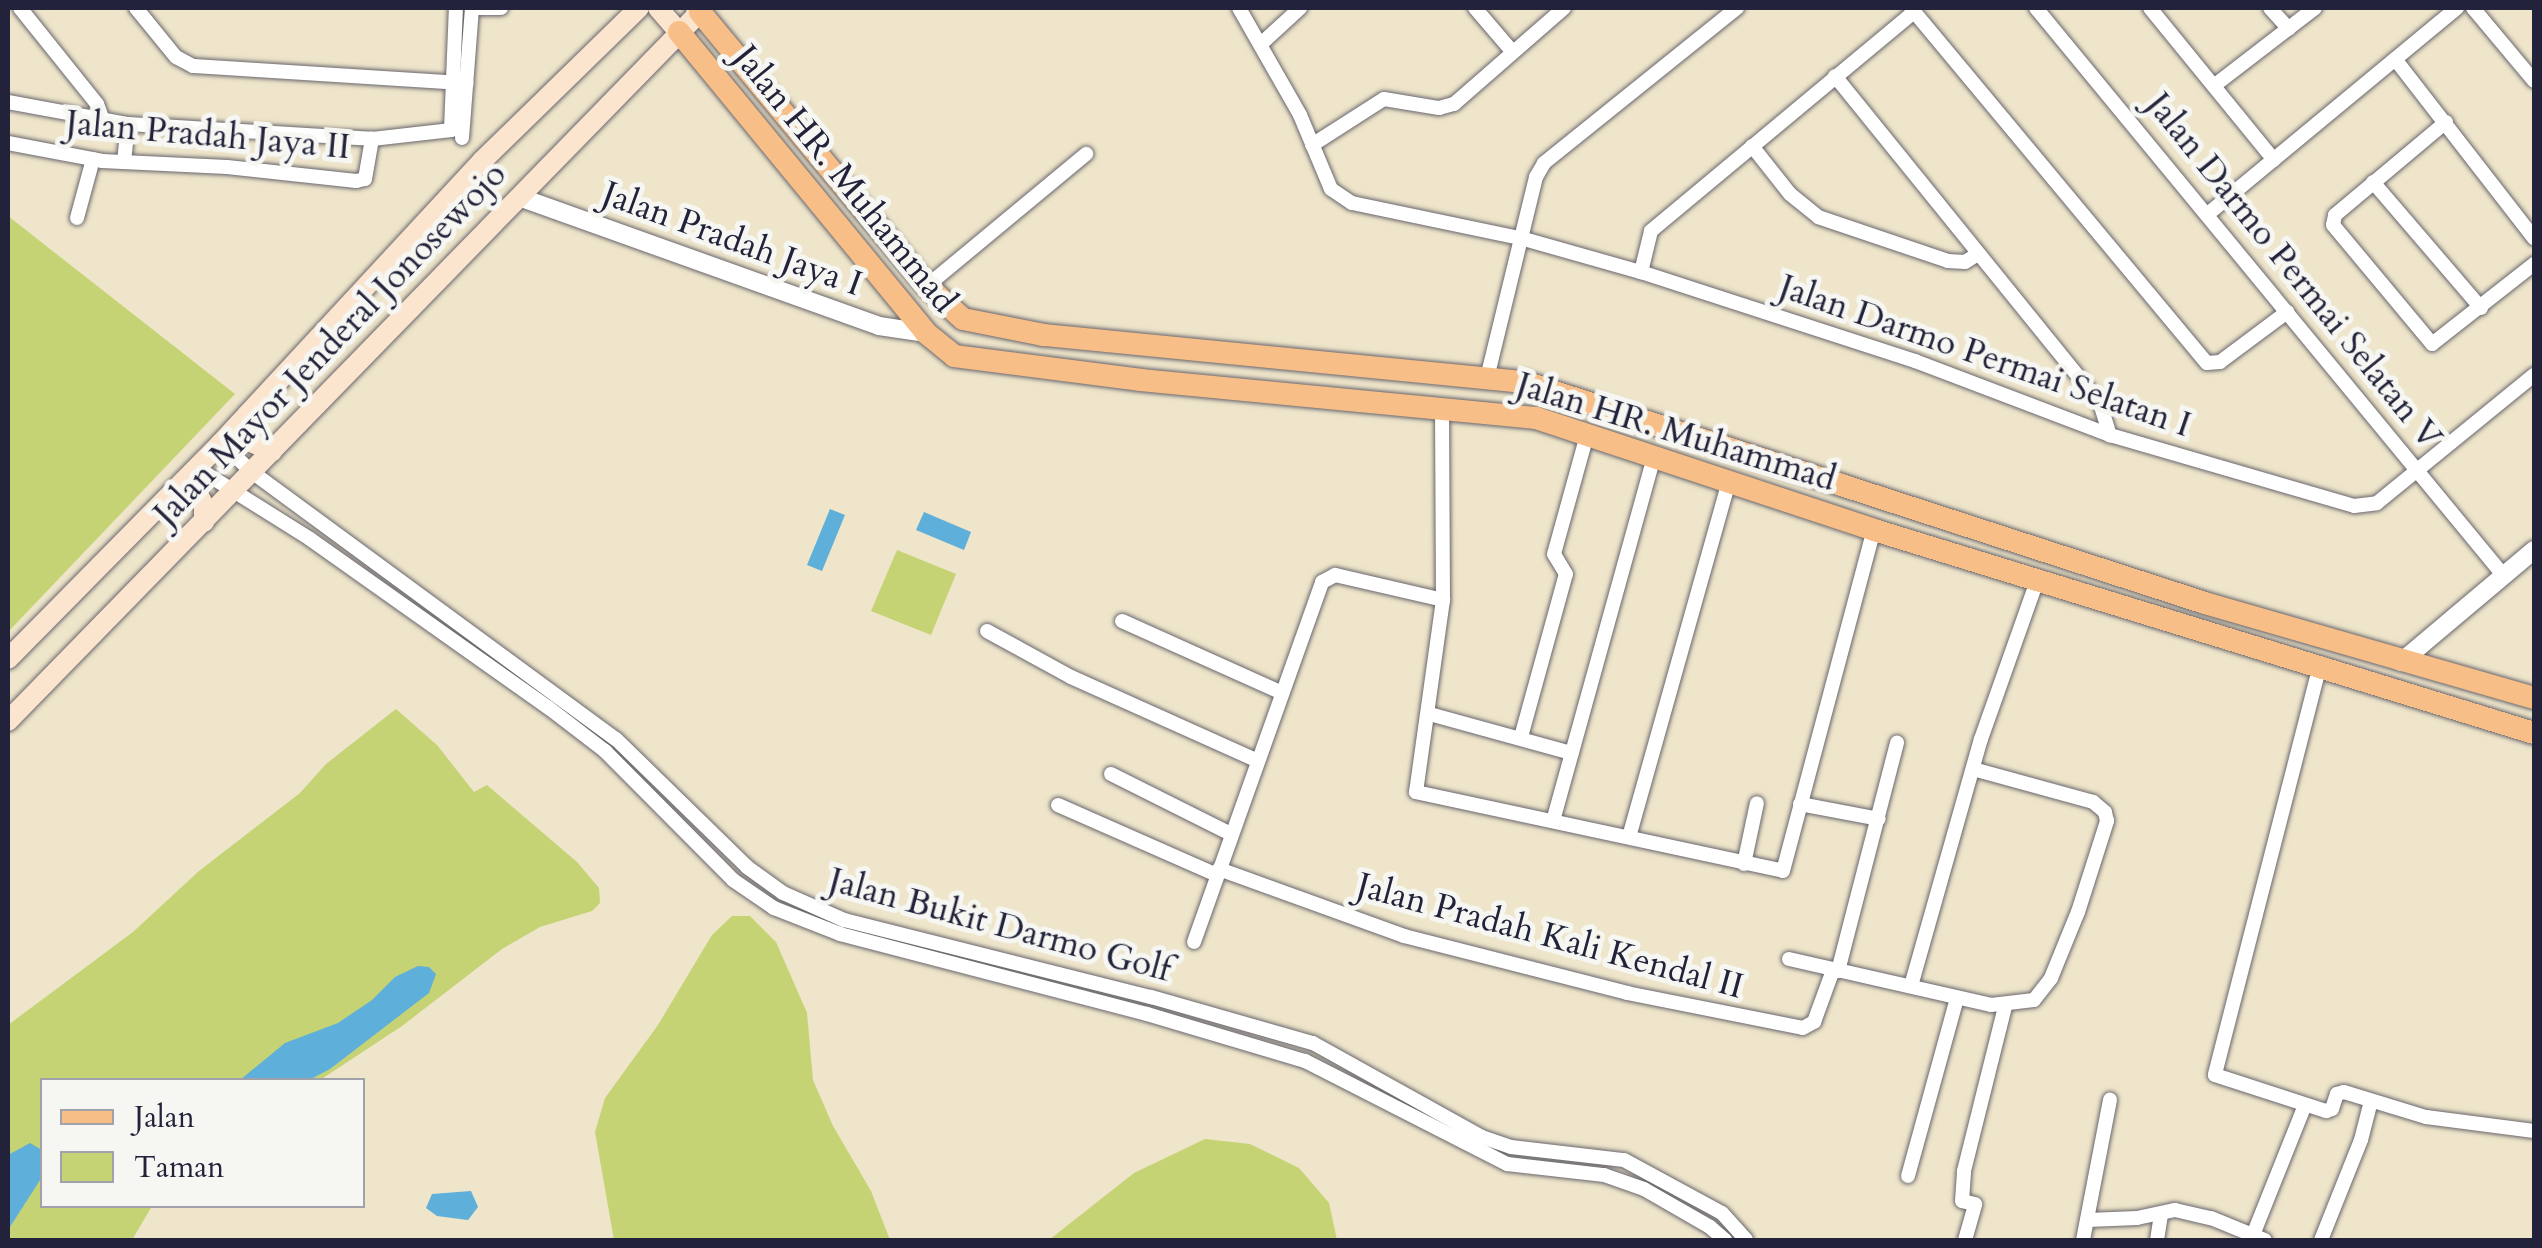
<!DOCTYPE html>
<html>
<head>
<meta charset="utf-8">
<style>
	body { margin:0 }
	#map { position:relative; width:2542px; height:1248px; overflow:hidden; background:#eee5ca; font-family:Cardo,serif }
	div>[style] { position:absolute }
	.green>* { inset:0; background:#c5d375 }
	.water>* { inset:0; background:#5eafd9 }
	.roads { filter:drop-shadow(0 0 2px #69666d) drop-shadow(0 0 2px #69666d) }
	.minor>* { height:14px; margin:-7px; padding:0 7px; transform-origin:7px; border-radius:7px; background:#fff }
	.tertiary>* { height:18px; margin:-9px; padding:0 9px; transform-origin:9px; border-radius:9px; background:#fff }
	.secondary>* { height:20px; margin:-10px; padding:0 10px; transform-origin:10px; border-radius:10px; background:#fce5cf }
	.primary>* { height:22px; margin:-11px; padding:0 11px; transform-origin:11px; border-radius:11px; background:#f7be87 }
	span { translate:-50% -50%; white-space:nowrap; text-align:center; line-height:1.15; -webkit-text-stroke:10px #f6f6f2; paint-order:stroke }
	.street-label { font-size:35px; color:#22223b }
	.frame { position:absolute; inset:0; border:10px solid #22223b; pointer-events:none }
	.legend { position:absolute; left:40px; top:1078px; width:325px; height:130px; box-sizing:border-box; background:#f6f6f2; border:2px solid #a1a1a9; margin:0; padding:12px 18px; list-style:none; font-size:30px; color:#22223b }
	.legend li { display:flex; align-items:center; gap:20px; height:50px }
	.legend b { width:50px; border:2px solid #a1a1a9 }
</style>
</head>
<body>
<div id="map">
	<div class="green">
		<div style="clip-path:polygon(8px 216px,235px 394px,8px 632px)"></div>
		<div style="clip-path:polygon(897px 550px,956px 574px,931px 635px,871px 611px)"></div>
		<div style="clip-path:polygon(396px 709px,437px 745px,474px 792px,487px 785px,577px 862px,599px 888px,600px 903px,592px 911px,540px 927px,502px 949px,402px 1026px,320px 1080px,42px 1080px,42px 1206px,152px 1206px,132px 1240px,8px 1240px,8px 1025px,133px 932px,199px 871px,300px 793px,326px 764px)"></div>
		<div style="clip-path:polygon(732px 916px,750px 916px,776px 942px,807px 1013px,813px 1080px,833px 1126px,871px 1191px,890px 1240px,614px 1240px,595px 1132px,605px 1098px,658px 1025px,712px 935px)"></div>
		<div style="clip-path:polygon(1205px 1139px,1250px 1144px,1299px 1168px,1329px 1203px,1337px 1240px,1049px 1240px,1134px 1173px)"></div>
	</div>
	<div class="water">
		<div style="clip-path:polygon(830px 509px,845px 515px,822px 571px,807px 565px)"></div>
		<div style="clip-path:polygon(924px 512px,971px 532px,964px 550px,916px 530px)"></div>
		<div style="clip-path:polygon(418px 966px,429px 967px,436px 974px,429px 993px,330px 1069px,309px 1080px,240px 1080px,285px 1043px,338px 1023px,372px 1000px,395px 977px)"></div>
		<div style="clip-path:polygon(30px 1143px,42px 1150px,42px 1177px,8px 1230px,8px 1155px)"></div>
		<div style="clip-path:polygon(471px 1191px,478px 1207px,468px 1220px,437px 1216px,426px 1208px,432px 1194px)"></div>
	</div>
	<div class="roads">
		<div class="minor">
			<div style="left:20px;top:8px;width:123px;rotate:51.3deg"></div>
			<div style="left:97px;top:104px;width:15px;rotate:70deg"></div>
			<div style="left:136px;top:8px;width:63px;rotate:50.8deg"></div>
			<div style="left:176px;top:57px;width:19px;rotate:28deg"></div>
			<div style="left:193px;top:66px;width:274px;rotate:3.6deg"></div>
			<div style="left:478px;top:8px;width:23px"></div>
			<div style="left:1239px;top:8px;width:123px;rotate:60.3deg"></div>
			<div style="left:1300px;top:115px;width:80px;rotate:67.3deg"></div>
			<div style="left:1331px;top:189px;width:25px;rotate:34deg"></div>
			<div style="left:1352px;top:203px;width:176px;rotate:11.8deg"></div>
			<div style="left:1524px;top:239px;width:122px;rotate:15.8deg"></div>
			<div style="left:1641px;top:272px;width:288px;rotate:18deg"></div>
			<div style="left:1915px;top:361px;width:209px;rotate:20.8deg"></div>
			<div style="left:2110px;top:435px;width:254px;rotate:16.2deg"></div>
			<div style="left:2354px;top:506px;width:23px;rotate:-7deg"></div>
			<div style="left:2377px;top:503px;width:203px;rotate:-39.2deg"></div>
			<div style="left:1475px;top:8px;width:55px;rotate:49.4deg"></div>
			<div style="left:1911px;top:8px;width:462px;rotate:50.2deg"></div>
			<div style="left:2207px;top:363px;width:13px;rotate:-4deg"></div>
			<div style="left:2220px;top:362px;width:84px;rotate:-36.7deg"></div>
			<div style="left:2036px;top:8px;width:735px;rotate:50.52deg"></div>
			<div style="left:2150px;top:8px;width:196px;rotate:50.8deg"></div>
			<div style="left:2270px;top:8px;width:28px;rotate:48deg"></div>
			<div style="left:2473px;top:8px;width:95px;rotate:50.1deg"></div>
			<div style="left:1262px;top:43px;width:52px;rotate:-42.6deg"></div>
			<div style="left:2395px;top:59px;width:227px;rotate:52.2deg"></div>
			<div style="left:1835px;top:76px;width:421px;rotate:51deg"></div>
			<div style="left:2100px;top:403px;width:34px;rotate:73deg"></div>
			<div style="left:2215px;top:85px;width:126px;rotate:-37.6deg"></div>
			<div style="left:8px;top:102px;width:122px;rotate:10.4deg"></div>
			<div style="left:128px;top:124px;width:211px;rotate:3.5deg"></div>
			<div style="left:339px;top:137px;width:33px;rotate:3deg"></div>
			<div style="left:372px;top:139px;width:80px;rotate:-6.5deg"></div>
			<div style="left:2446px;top:122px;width:145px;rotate:140deg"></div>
			<div style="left:2335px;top:215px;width:10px;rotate:101deg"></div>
			<div style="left:2333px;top:225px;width:155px;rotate:50.2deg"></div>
			<div style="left:2432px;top:344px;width:130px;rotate:-38.1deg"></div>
			<div style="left:451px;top:130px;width:122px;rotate:-87.7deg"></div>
			<div style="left:462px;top:138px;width:130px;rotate:-85.6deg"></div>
			<div style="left:8px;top:143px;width:96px;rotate:10.8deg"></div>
			<div style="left:102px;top:161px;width:125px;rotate:2.7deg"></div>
			<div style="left:227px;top:167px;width:130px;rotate:6.2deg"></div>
			<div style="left:356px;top:181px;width:9px;rotate:-13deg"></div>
			<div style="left:365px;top:179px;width:41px;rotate:-80.1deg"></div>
			<div style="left:1312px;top:145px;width:85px;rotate:-32.6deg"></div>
			<div style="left:1384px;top:99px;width:56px;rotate:9.3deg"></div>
			<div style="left:1439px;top:108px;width:16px;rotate:-15deg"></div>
			<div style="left:1454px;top:104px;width:146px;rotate:-41.1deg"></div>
			<div style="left:1752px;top:146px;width:61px;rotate:51.6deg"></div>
			<div style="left:1790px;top:194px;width:36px;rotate:39deg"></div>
			<div style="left:1818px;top:217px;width:137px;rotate:18.7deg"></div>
			<div style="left:1948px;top:261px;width:17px;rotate:3deg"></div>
			<div style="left:1965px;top:262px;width:15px;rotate:-32deg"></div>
			<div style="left:124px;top:162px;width:38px;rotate:-84deg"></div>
			<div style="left:2373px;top:182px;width:166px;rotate:49.4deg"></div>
			<div style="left:2209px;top:213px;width:322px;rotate:-39.6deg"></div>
			<div style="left:77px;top:218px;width:61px;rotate:-74.8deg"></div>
			<div style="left:1641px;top:272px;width:42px;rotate:-76.3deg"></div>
			<div style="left:1651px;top:231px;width:342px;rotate:-39.8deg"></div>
			<div style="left:927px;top:286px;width:207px;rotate:-39.7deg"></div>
			<div style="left:1487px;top:378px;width:207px;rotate:-76.3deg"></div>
			<div style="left:1536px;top:177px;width:16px;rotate:-60deg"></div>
			<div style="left:1544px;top:163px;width:248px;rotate:-38.8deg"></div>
			<div style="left:1442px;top:408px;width:192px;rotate:89.7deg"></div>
			<div style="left:1443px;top:600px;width:194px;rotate:98deg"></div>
			<div style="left:1416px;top:792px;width:375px;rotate:12.1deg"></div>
			<div style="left:1783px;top:871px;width:353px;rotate:-75.1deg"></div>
			<div style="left:221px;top:443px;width:42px;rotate:43.1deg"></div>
			<div style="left:252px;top:472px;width:451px;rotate:36.3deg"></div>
			<div style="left:616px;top:739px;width:183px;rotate:44.3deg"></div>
			<div style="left:747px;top:867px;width:44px;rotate:35.8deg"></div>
			<div style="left:783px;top:893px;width:67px;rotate:23.9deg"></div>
			<div style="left:844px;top:920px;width:317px;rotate:14.1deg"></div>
			<div style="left:1151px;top:997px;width:168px;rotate:15.9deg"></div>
			<div style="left:1313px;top:1043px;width:193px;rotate:29.1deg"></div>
			<div style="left:1482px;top:1137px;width:31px;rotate:19deg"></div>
			<div style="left:1511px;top:1147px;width:114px;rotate:6.6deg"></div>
			<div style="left:1624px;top:1160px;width:111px;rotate:28.4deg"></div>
			<div style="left:1722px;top:1213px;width:36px;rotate:48deg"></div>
			<div style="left:197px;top:468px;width:133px;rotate:32.1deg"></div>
			<div style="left:310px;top:539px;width:293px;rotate:35.3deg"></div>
			<div style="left:549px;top:708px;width:71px;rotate:37.5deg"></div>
			<div style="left:605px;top:751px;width:182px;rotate:45.2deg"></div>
			<div style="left:733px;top:880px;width:50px;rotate:34.3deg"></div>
			<div style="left:774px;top:908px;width:71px;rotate:21.5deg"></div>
			<div style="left:840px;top:934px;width:317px;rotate:14.6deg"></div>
			<div style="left:1147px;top:1014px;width:165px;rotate:16.6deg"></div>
			<div style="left:1305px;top:1061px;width:227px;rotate:27deg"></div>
			<div style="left:1507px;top:1164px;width:98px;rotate:6.5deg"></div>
			<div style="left:1604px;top:1175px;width:42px;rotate:19.3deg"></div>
			<div style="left:1644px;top:1189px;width:76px;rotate:29.9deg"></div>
			<div style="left:1710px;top:1227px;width:20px;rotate:41deg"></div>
			<div style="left:1122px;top:621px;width:173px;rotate:24.2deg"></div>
			<div style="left:987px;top:631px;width:96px;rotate:28.7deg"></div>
			<div style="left:1071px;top:677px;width:203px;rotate:24.2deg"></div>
			<div style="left:2319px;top:669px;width:419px;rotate:104.4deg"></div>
			<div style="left:2215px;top:1075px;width:117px;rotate:18deg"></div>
			<div style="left:2326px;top:1111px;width:6px;rotate:-18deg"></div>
			<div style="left:2332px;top:1109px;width:16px;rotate:-72deg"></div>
			<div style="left:2337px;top:1094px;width:7px;rotate:-16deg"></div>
			<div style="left:2344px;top:1092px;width:86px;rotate:17deg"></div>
			<div style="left:2426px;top:1117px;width:109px;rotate:7.4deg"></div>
			<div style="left:1430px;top:714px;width:147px;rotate:15.4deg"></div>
			<div style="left:1521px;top:737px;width:169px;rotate:-74.6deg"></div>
			<div style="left:1566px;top:574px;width:23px;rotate:-121deg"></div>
			<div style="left:1554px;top:554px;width:123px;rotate:-74.5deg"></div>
			<div style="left:1111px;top:774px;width:134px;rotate:26.6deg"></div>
			<div style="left:1800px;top:804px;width:80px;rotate:10.8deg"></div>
			<div style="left:1058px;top:805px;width:174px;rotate:23.8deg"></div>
			<div style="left:1553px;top:821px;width:378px;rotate:-74.5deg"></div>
			<div style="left:1629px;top:837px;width:369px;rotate:-74.3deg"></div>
			<div style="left:1744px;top:864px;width:62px;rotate:-78deg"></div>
			<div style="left:1219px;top:869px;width:197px;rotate:19.9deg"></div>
			<div style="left:1404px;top:936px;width:230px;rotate:14.3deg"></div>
			<div style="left:1627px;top:993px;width:179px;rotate:11.2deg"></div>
			<div style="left:1803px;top:1028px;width:13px;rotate:-29deg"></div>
			<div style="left:1814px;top:1022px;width:55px;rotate:-69.9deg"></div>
			<div style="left:1194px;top:942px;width:382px;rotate:-70.4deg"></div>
			<div style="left:1322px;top:582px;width:15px;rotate:-28deg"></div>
			<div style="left:1335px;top:575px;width:111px;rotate:13deg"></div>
			<div style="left:1789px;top:959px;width:207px;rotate:12.8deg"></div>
			<div style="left:1991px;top:1005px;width:43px;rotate:-6.6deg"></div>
			<div style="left:2034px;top:1000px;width:28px;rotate:-52deg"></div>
			<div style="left:2051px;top:978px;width:71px;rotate:-67.8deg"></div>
			<div style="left:2078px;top:912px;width:96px;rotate:-72.3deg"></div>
			<div style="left:2107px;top:821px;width:9px;rotate:-103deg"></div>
			<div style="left:2105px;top:812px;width:16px;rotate:-140deg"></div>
			<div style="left:2093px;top:802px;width:124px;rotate:-164.6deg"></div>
			<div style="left:1838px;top:971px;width:236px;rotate:-75.5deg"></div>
			<div style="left:1911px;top:986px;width:257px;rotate:-74.2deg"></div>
			<div style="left:1981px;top:739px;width:168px;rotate:-70.5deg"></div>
			<div style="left:1908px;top:1176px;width:185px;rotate:-74.6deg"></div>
			<div style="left:2088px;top:1220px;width:49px;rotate:-2.3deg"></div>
			<div style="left:2137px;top:1218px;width:39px;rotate:-12deg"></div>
			<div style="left:2175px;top:1210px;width:37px;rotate:13deg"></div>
			<div style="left:2211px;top:1218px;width:58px;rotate:22.2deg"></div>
			<div style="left:2253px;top:1235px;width:140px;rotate:-68.2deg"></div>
			<div style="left:1965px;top:1240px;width:37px;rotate:-74deg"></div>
			<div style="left:1975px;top:1204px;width:13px;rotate:-167deg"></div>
			<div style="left:1962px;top:1201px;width:30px;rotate:-86deg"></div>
			<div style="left:1964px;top:1171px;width:170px;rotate:-76deg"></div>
			<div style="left:2083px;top:1240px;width:143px;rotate:-79.1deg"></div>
			<div style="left:2157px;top:1240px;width:26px;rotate:-81deg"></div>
			<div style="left:2321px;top:1240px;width:108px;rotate:-68.2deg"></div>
			<div style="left:2361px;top:1140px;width:40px;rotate:-75.6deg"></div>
		</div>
		<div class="tertiary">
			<div style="left:519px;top:197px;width:382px;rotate:19.7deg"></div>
			<div style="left:879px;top:326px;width:48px;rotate:8.5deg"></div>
			<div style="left:2401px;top:662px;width:174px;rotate:-40.1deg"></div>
		</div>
		<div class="secondary">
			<div style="left:658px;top:8px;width:32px;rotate:49deg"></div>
			<div style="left:247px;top:415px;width:27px;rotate:82deg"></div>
			<div style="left:251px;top:442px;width:23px;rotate:25deg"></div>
			<div style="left:174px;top:490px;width:24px;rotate:9deg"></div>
			<div style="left:198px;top:494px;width:13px;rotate:63deg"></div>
			<div style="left:204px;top:506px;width:16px;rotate:90deg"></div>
			<div style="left:8px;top:659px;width:303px;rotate:-45.4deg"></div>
			<div style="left:221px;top:443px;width:384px;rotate:-47.2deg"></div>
			<div style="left:482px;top:161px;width:219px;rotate:-44.3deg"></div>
			<div style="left:8px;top:721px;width:991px;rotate:-45.7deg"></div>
			<div style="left:700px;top:12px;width:6px;rotate:-135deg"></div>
		</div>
		<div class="primary">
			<div style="left:700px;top:12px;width:356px;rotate:50.4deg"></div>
			<div style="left:927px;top:286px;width:49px;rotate:42.5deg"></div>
			<div style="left:963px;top:319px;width:83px;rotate:11.2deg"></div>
			<div style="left:1044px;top:335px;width:482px;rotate:5.6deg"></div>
			<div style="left:1524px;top:382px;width:716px;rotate:17.98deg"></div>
			<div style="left:2205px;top:603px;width:342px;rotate:16.1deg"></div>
			<div style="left:679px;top:32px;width:389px;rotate:50.6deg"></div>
			<div style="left:926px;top:333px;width:36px;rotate:39deg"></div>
			<div style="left:954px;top:356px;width:189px;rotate:7.3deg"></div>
			<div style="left:1141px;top:380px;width:397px;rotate:5.5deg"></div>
			<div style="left:1536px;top:418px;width:356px;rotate:18.3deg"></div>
			<div style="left:1874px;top:530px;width:691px;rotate:17.1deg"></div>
		</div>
	</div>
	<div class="street-label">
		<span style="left:208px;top:135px;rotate:5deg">Jalan Pradah Jaya II</span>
		<span style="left:845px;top:179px;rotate:51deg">Jalan HR. Muhammad</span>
		<span style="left:732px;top:239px;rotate:20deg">Jalan Pradah Jaya I</span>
		<span style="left:2294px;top:271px;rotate:51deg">Jalan Darmo Permai Selatan V</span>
		<span style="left:330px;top:344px;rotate:-46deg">Jalan Mayor Jenderal Jonosewojo</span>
		<span style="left:1985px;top:356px;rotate:19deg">Jalan Darmo Permai Selatan I</span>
		<span style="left:1676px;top:432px;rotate:17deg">Jalan HR. Muhammad</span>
		<span style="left:1000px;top:925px;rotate:15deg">Jalan Bukit Darmo Golf</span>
		<span style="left:1550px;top:936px;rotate:15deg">Jalan Pradah Kali Kendal II</span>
	</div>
	<div class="frame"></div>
	<ul class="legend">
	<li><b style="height:12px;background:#f7be87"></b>Jalan</li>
	<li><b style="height:28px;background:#c5d375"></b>Taman</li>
	</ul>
</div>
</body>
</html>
